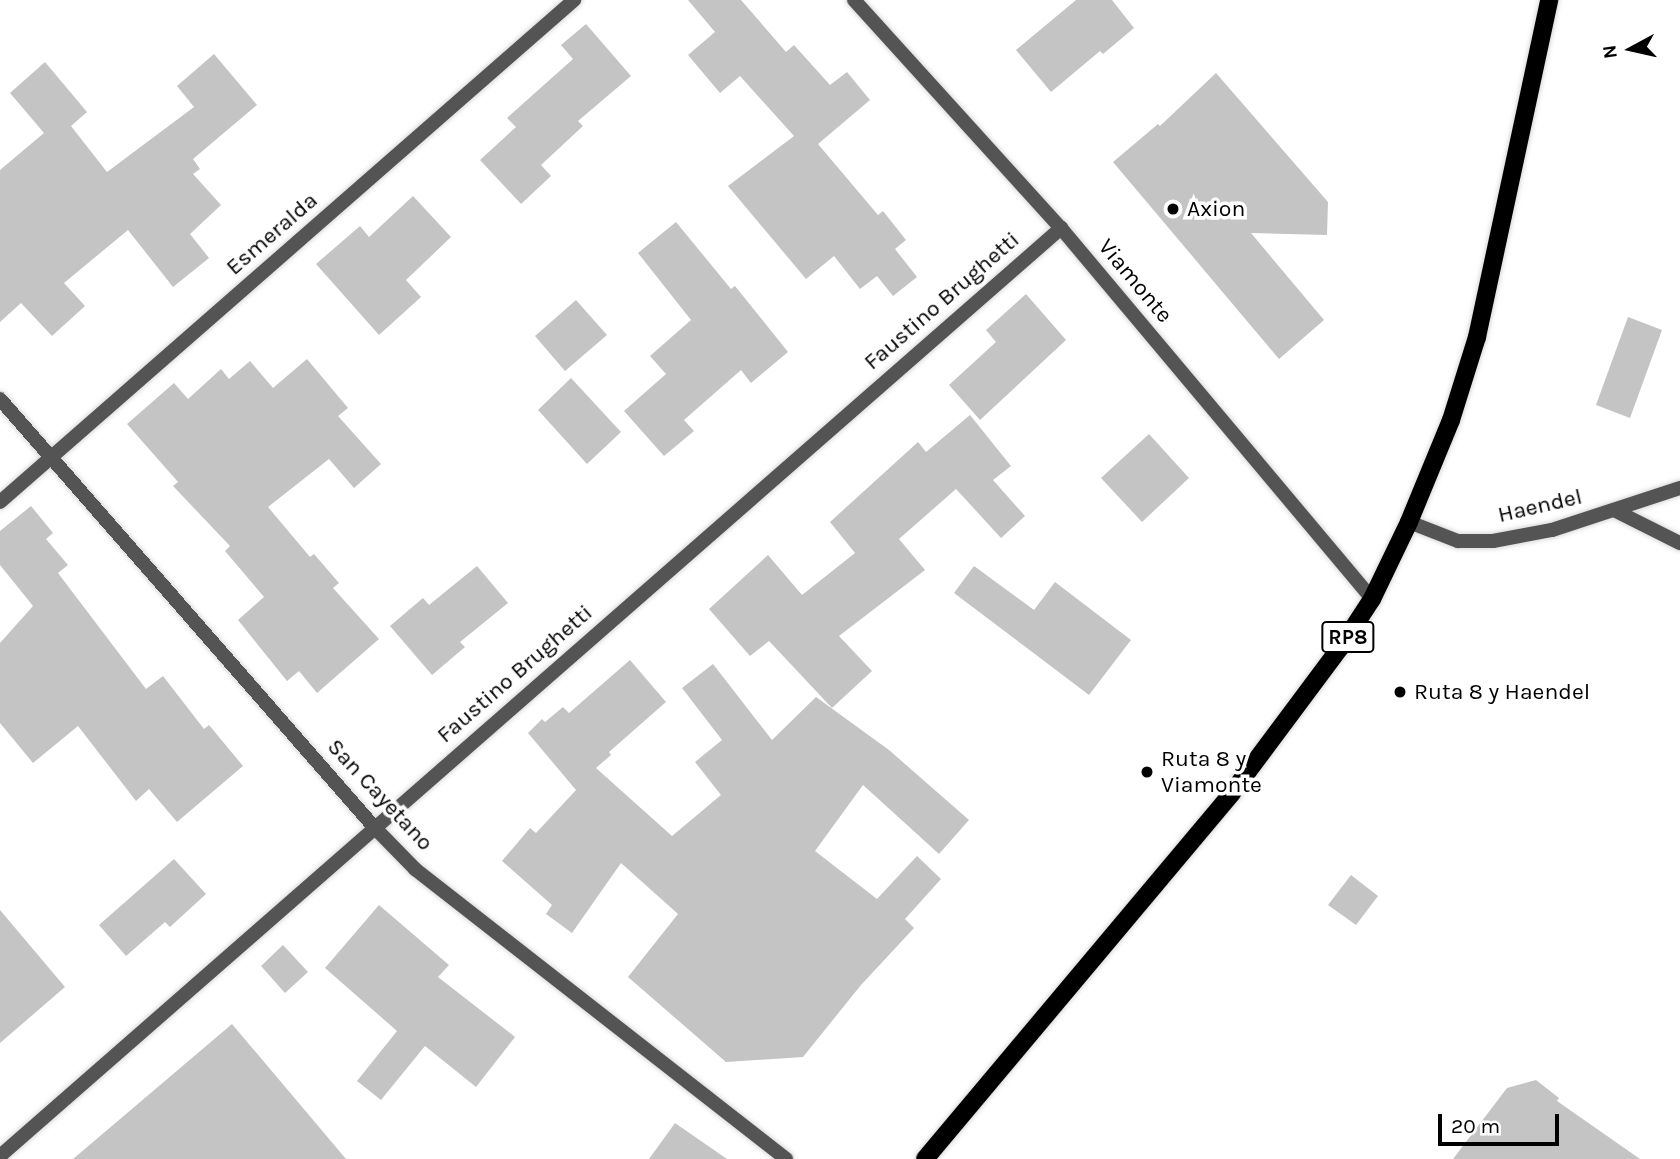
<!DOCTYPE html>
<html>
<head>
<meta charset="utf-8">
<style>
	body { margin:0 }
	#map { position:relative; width:1680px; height:1159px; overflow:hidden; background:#fff; font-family:Karla,sans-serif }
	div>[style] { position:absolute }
	.building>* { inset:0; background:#c4c4c4 }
	.roads { filter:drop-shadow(0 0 2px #dbdbdb) drop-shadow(0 0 2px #dbdbdb) }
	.street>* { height:14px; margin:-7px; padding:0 7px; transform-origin:7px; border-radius:7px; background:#545454 }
	.primary>* { height:18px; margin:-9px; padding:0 9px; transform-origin:9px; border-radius:9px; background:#000 }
	.dots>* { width:19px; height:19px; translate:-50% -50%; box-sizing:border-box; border:4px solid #fff; border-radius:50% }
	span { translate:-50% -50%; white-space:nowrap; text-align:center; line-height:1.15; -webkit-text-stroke:7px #fff; paint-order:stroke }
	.shield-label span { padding:2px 5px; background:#fff; border:2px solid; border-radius:5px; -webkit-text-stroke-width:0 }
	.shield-label { font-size:21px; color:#000; font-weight:700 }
	.poi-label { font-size:23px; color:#000 }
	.left { translate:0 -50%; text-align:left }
	.street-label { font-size:23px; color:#000 }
	.north { position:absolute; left:1596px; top:14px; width:70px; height:70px; -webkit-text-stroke:5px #fff; paint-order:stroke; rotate:262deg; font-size:19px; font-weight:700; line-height:28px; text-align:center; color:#000 }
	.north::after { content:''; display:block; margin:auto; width:24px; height:32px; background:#000; clip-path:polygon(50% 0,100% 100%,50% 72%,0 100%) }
	.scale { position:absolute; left:1438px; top:1114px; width:121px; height:32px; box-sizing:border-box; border:4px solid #000; border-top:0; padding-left:9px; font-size:21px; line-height:24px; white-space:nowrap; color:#000; -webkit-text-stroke:5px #fff; paint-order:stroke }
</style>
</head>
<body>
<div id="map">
	<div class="building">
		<div style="clip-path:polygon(688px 0,741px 0,786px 52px,794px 45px,830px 85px,847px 72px,870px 100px,818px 144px,878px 215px,883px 211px,906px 240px,895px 249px,917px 277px,893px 296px,877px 276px,860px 289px,834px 256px,806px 279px,728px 186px,794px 136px,740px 76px,720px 93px,688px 55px,715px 32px)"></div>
		<div style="clip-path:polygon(1076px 0,1112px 0,1134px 28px,1103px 54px,1100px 51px,1051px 92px,1016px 50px)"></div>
		<div style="clip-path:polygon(586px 24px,631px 76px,578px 121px,583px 126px,541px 165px,551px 176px,521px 204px,480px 160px,516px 127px,507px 118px,573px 59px,561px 45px)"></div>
		<div style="clip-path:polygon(214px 54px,257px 105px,193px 159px,200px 169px,193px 174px,221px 205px,190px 234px,209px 258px,173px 287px,128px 230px,64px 283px,85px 306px,52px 336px,21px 303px,0 322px,0 170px,44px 133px,10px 93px,45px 62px,87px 112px,71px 126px,107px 172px,194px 107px,177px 86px)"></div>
		<div style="clip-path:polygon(1216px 73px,1328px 202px,1327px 235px,1251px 233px,1324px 320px,1279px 359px,1113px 162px,1158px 124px,1160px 126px)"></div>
		<div style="clip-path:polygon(413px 196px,451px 237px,406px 280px,421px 297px,379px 335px,316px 264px,360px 226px,369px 237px)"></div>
		<div style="clip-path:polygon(676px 222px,731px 289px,735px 286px,788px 352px,751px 383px,741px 370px,684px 420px,694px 431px,664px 456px,624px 411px,666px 374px,650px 356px,691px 320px,638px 253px)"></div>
		<div style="clip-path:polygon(1026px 294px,1066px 340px,980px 420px,949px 385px,996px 342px,986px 330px)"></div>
		<div style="clip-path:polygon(576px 300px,607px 335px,565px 371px,535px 336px)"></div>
		<div style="clip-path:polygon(1628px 317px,1662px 330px,1630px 418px,1596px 405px)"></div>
		<div style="clip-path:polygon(307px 359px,348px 408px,338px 416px,381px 464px,354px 488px,329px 459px,268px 507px,310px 557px,314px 554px,339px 583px,333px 588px,379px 639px,317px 693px,299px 671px,287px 681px,238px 620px,264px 597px,225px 551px,230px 546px,173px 486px,178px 482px,127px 424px,174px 383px,188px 399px,221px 369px,229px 379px,250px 361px,273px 388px)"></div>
		<div style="clip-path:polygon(571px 378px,621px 432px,587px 464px,538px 410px)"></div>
		<div style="clip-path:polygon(970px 415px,1011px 466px,993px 480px,1025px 516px,1001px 538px,956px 489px,899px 539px,925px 570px,839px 636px,872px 671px,832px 708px,769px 641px,750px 656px,709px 609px,768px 555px,802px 595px,855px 553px,830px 522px,918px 442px,926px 452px)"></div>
		<div style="clip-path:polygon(1149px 434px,1189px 478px,1142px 522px,1101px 478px)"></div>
		<div style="clip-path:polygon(31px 506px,53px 533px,46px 539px,68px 565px,58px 573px,146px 689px,163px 676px,204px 729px,209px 725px,243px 766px,177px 822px,149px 789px,136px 801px,78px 726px,33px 763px,0 723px,0 643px,33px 606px,0 565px,0 531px)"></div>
		<div style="clip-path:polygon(477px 566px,508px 603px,460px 642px,465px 647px,432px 675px,390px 626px,423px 598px,429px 605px)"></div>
		<div style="clip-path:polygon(974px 566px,1034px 610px,1055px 582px,1131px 640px,1089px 695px,954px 593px)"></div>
		<div style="clip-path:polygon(630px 660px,666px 702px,609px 752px,611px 755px,596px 768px,672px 836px,721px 795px,695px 762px,722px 740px,682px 688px,713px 664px,772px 740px,816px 697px,889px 750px,969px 820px,939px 854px,863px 785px,815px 851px,877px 899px,917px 856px,941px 879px,905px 919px,914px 928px,861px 985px,803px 1057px,726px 1062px,628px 977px,678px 914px,621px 863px,572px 933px,546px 914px,552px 905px,502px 861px,530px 828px,536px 833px,576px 790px,528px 733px,542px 719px,545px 722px,563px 707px,569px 713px)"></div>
		<div style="clip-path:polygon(174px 859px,206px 894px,170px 927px,165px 922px,126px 956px,99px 925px)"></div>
		<div style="clip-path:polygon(1351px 875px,1378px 896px,1356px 925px,1328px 905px)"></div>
		<div style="clip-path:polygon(379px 905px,449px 965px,438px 977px,515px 1037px,476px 1087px,425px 1046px,381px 1100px,357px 1081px,397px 1031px,325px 968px)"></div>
		<div style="clip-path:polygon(0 910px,65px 987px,0 1043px)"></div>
		<div style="clip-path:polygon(283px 945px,308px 972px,285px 993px,261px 966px)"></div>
		<div style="clip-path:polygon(232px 1024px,346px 1159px,73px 1159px)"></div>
		<div style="clip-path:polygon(1536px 1080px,1559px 1098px,1557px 1101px,1640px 1159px,1453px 1159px,1507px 1088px)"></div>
		<div style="clip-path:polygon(675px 1123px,727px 1159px,649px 1159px)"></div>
	</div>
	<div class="roads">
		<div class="street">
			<div style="left:854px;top:0;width:308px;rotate:47.8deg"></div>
			<div style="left:1061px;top:228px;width:484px;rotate:50deg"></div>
			<div style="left:0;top:399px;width:568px;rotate:48.85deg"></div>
			<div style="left:374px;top:827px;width:59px;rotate:45.7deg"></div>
			<div style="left:415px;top:869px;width:471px;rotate:38deg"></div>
			<div style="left:0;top:502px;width:763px;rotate:-41.17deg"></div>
			<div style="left:1614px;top:510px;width:74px;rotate:26.6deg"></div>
			<div style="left:1409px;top:522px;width:53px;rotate:21.2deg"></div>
			<div style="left:1458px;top:541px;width:35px"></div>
			<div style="left:1493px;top:541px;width:60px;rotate:-10.6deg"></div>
			<div style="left:1552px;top:530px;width:135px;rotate:-18.2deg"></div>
			<div style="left:0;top:1156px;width:1410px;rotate:-41.17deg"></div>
		</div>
		<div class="primary">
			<div style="left:925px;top:1159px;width:476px;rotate:-50deg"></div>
			<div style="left:1231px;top:794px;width:182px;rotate:-53.3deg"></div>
			<div style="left:1340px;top:648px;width:59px;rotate:-56.9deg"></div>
			<div style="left:1372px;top:599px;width:85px;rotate:-64.3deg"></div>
			<div style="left:1409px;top:522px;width:110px;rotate:-67.6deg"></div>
			<div style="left:1451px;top:420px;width:87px;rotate:-72.6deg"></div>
			<div style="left:1477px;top:337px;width:345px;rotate:-77.9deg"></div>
		</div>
	</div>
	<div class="dots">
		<div style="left:1173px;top:209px;background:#000"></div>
		<div style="left:1400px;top:692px;background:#000"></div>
		<div style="left:1147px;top:772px;background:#000"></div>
	</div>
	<div class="shield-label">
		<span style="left:1348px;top:637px">RP8</span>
	</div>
	<div class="poi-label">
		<span class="left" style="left:1187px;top:209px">Axion</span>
		<span class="left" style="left:1414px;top:692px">Ruta 8 y Haendel</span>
		<span class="left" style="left:1161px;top:772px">Ruta 8 y<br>Viamonte</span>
	</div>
	<div class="street-label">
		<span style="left:272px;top:234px;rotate:-41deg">Esmeralda</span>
		<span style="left:1135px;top:281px;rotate:50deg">Viamonte</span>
		<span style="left:942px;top:301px;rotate:-41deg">Faustino Brughetti</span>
		<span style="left:1540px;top:506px;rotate:-13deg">Haendel</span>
		<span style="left:515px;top:674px;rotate:-41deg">Faustino Brughetti</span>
		<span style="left:380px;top:795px;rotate:47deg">San Cayetano</span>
	</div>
	<div class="north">N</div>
	<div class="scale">20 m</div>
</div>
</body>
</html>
